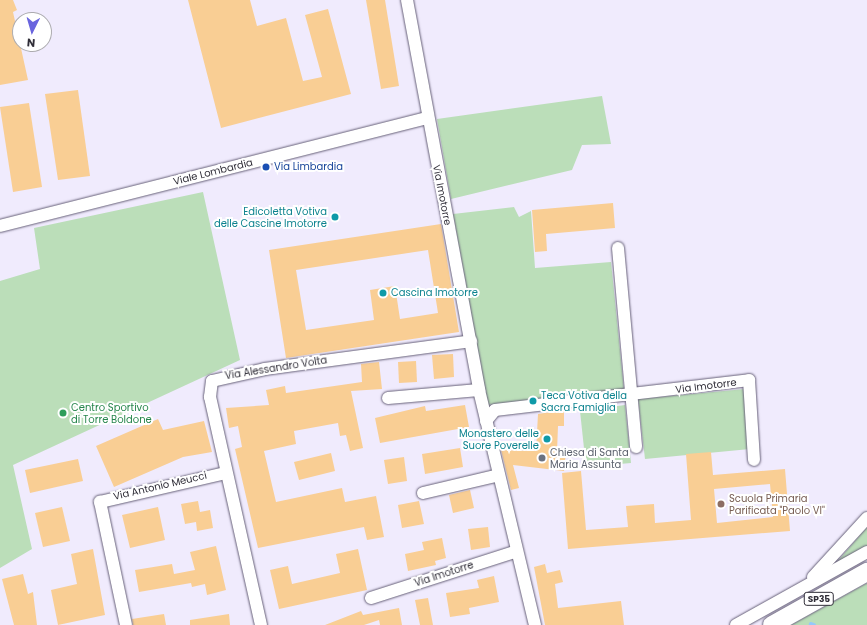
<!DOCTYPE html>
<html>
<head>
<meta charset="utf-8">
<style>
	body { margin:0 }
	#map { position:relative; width:867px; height:625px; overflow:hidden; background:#f0ebfd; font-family:Poppins,sans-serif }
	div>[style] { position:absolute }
	.green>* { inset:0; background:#bbdeb9 }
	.stream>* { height:3.5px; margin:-1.75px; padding:0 1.75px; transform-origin:1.75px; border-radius:1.75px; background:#94c9fa }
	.building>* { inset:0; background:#f9ce94 }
	.roads { filter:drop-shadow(0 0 1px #676179) drop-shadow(0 0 1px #676179) }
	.minor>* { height:12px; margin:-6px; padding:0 6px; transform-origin:6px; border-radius:6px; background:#fff }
	.highway>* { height:18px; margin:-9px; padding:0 9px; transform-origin:9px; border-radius:9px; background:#fff }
	.dots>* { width:11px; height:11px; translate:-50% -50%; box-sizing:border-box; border:2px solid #fff; border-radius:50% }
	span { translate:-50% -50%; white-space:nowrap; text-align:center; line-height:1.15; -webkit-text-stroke:4px #fff; paint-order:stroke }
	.shield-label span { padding:1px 3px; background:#fff; border:1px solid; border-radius:3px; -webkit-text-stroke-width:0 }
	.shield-label { font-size:9px; color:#302e38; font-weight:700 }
	.transit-label { font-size:10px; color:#164399 }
	.left { translate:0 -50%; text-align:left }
	.street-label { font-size:10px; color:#302e38 }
	.culture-label { font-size:10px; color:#0d838f }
	.right { translate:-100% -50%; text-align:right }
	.leisure-label { font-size:10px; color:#27864d }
	.worship-label { font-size:10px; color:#5b616d }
	.education-label { font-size:10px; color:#785e54 }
	.north { position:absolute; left:12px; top:12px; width:40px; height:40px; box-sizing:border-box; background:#fff; border:1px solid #acabaf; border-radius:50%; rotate:185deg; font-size:11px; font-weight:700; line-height:16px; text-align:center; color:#302e38 }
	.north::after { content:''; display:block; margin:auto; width:14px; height:18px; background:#6964de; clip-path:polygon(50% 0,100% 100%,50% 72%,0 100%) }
</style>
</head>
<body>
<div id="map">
	<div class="green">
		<div style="clip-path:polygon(602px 96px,611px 144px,582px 145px,572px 170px,451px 199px,437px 119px)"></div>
		<div style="clip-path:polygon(203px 192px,240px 360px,13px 465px,32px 549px,0 568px,0 281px,40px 269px,34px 228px)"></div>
		<div style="clip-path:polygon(514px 207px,519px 217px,531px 211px,535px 268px,611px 262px,624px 389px,488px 405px,453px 214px)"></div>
		<div style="clip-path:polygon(745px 389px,750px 449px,645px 459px,638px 399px)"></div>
		<div style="clip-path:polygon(625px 405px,631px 463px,586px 467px,580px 411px)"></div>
		<div style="clip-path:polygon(867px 527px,867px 546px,836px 563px)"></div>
		<div style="clip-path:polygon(867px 583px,867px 625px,791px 625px)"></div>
	</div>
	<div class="stream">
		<div style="left:811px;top:624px;width:3px;rotate:18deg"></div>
	</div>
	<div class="building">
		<div style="clip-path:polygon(0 0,13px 0,17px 10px,13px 12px,28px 80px,0 85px)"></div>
		<div style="clip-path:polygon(188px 0,250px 0,257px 26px,286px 18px,303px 81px,322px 77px,305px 15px,328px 9px,351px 94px,221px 128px)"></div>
		<div style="clip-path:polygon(366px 0,385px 0,399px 86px,381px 89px)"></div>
		<div style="clip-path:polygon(78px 90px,90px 176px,58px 180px,45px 94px)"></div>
		<div style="clip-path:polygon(29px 103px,42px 187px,13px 192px,0 107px)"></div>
		<div style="clip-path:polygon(613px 203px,615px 228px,546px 234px,547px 251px,535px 252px,532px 210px)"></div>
		<div style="clip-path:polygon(evenodd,441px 224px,459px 332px,286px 358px,269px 250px,441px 224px,428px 250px,438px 313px,400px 319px,395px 286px,370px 290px,374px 320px,306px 330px,296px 270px,428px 250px)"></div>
		<div style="clip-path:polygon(453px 354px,454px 377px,434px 379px,432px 355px)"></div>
		<div style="clip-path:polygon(416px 361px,417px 382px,399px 383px,398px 362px)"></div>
		<div style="clip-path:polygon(379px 362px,382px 389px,351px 391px,363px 448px,350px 451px,346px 435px,340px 436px,338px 423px,294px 431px,296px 444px,264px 451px,276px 502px,342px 488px,345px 502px,376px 496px,384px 537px,367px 540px,364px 527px,258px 548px,235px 449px,242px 447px,238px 426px,229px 428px,226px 408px,269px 405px,266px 390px,285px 386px,286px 393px,362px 382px,361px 364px)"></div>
		<div style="clip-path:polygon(465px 405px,469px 427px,380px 443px,375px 418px,425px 406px,426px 411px)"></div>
		<div style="clip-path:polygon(564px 410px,564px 426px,558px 426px,557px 452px,566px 452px,564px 471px,513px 465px,519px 488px,511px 490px,501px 450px,536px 451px,538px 414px)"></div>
		<div style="clip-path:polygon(158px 419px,163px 430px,204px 421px,212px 452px,183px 457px,114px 487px,96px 446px)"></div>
		<div style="clip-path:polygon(460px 448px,463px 467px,425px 474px,422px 454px)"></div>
		<div style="clip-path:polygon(evenodd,711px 452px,713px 475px,785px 469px,790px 531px,568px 549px,562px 473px,581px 471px,586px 530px,628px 527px,626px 506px,654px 504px,655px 523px,691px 520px,686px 454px,711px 452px,770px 484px,773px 517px,717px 523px,714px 489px,770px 484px)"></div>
		<div style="clip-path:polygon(331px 453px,335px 471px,299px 480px,294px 462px)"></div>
		<div style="clip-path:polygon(404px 457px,407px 481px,388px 484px,384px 460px)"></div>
		<div style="clip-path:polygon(78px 459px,83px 481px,30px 493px,25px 470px)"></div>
		<div style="clip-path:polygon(470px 490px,474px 508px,453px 513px,449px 495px)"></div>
		<div style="clip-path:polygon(198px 501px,200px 512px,210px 510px,213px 528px,197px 531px,196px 522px,185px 524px,181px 504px)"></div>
		<div style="clip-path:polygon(419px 501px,424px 524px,402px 528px,398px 505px)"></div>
		<div style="clip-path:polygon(62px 507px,70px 541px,43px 547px,35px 513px)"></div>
		<div style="clip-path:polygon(158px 507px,165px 540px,130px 548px,122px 515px)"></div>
		<div style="clip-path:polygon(488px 527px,490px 547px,471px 550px,468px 529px)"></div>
		<div style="clip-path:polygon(442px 538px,446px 558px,435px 561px,436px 565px,408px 571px,405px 554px,424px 550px,422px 542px)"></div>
		<div style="clip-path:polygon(216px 546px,226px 590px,207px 595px,205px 584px,192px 587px,191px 583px,139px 592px,135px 570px,172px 564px,174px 574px,195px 570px,190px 552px)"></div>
		<div style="clip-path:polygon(93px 549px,105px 615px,58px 625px,51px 590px,77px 584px,71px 554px)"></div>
		<div style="clip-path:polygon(358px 549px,367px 590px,279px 609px,270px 570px,288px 566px,292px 584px,340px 573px,336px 554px)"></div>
		<div style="clip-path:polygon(545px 564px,547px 573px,560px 570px,563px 582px,555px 584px,558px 608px,621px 601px,624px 625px,545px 625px,534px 567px)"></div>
		<div style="clip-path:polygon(23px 574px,28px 594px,33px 592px,37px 625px,14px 625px,2px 579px)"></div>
		<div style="clip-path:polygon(494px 576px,499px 602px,469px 608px,470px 614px,450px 617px,446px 593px,479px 588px,477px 580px)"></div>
		<div style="clip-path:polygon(428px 598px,433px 625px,420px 625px,415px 600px)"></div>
		<div style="clip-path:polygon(399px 608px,402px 625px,380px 625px,379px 620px,364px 625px,325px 625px,361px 611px,363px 615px)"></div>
		<div style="clip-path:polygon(164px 614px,166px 625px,133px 625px,132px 619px)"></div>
		<div style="clip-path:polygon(229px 614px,230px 625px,190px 625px,190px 620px)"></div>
	</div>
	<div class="roads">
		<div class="minor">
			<div style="left:407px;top:0;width:397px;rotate:79.5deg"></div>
			<div style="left:479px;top:390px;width:242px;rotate:76.6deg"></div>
			<div style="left:0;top:226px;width:440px;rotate:-14.2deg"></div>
			<div style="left:618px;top:248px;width:200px;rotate:84.8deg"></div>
			<div style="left:388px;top:398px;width:91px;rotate:-5deg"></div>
			<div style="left:486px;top:421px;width:14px;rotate:-51deg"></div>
			<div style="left:495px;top:410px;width:256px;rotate:-6.7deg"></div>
			<div style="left:749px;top:380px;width:80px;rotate:86.4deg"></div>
			<div style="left:423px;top:493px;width:78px;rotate:-13.3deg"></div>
			<div style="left:813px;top:577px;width:80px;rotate:-47.5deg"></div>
			<div style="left:371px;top:598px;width:153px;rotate:-17.8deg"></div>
			<div style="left:126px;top:625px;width:126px;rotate:-101.9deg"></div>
			<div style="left:100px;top:502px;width:129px;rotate:-13deg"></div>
			<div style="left:261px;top:625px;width:234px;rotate:-102.6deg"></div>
			<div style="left:210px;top:397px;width:16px;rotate:-83deg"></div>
			<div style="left:212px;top:381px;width:54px;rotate:-12.8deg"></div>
			<div style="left:265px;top:369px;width:208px;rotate:-7.7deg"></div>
			<div style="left:736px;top:625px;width:150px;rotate:-29.1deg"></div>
		</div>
		<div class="highway">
			<div style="left:772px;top:625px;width:109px;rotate:-29.2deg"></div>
		</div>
	</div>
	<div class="dots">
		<div style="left:266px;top:167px;background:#1a4fb4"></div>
		<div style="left:335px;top:217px;background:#0f9aa8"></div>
		<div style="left:383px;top:293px;background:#0f9aa8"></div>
		<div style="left:533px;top:401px;background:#0f9aa8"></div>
		<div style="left:63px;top:413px;background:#2e9e5b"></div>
		<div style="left:547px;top:439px;background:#0f9aa8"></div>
		<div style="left:542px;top:458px;background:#6b7280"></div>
		<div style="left:721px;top:504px;background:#8d6e63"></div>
	</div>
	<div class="shield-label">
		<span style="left:819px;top:599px">SP35</span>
	</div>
	<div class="transit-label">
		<span class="left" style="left:274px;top:167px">Via Limbardia</span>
	</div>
	<div class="street-label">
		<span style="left:213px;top:172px;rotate:-14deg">Viale Lombardia</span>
		<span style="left:442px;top:195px;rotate:79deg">Via Imotorre</span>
		<span style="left:276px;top:368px;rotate:-9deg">Via Alessandro Volta</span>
		<span style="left:706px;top:386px;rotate:-7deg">Via Imotorre</span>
		<span style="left:160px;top:486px;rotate:-13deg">Via Antonio Meucci</span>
		<span style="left:444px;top:574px;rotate:-18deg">Via Imotorre</span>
	</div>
	<div class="culture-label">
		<span class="right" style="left:327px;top:217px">Edicoletta Votiva<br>delle Cascine Imotorre</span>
		<span class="left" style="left:391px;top:293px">Cascina Imotorre</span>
		<span class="left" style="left:541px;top:401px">Teca Votiva della<br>Sacra Famiglia</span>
		<span class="right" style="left:539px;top:439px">Monastero delle<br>Suore Poverelle</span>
	</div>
	<div class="leisure-label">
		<span class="left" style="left:71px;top:413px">Centro Sportivo<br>di Torre Boldone</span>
	</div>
	<div class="worship-label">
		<span class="left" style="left:550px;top:458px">Chiesa di Santa<br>Maria Assunta</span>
	</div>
	<div class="education-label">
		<span class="left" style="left:729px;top:504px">Scuola Primaria<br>Parificata "Paolo VI"</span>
	</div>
	<div class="north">N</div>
</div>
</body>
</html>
